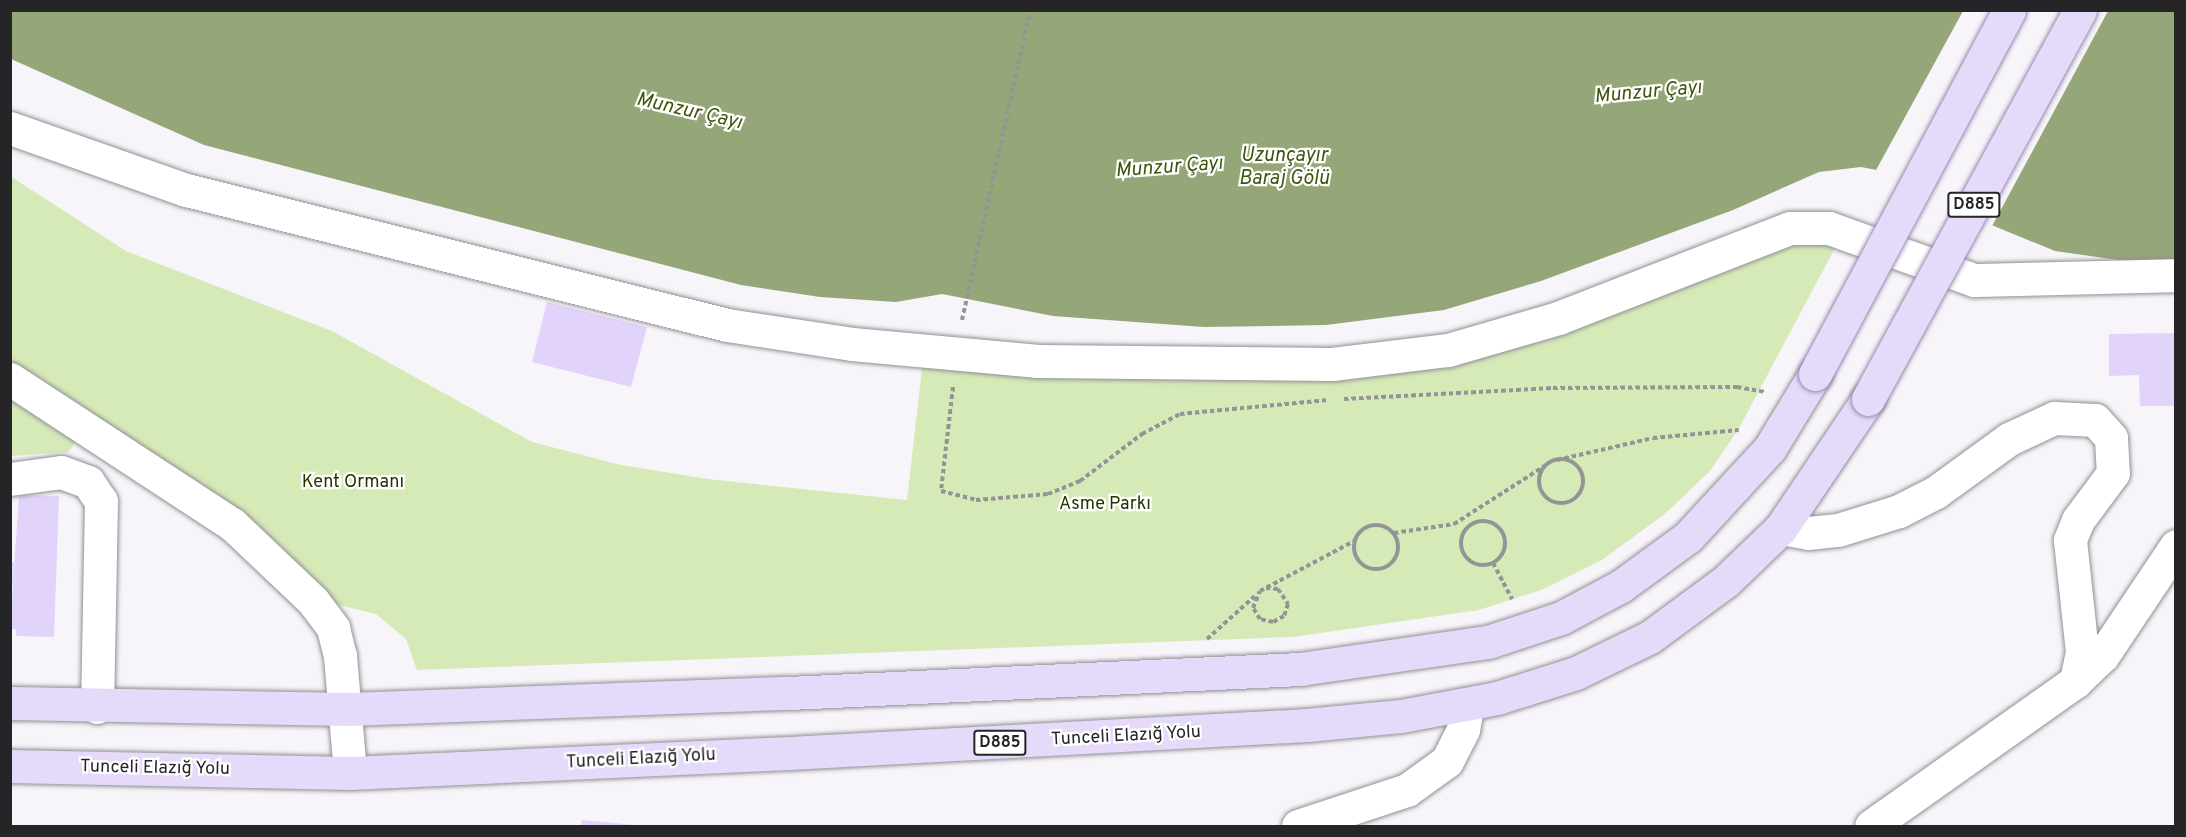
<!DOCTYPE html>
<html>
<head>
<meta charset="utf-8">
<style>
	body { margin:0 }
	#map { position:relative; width:2186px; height:837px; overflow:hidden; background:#f7f5fa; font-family:Overpass,sans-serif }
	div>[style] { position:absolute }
	.green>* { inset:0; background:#d6eab8 }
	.water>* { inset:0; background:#95a778 }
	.pier>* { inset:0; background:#f7f5fa }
	.building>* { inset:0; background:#e2d3fb }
	.path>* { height:4px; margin-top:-2px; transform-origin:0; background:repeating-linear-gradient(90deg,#949396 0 4.5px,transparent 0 7.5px) }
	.path>.ring { margin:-2px; padding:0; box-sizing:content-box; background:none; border:4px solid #949396; border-radius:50% }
	.roads { filter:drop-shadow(0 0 2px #919094) drop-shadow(0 0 2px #919094) }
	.minor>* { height:33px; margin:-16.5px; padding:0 16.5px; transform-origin:16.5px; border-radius:16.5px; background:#fff }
	.major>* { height:33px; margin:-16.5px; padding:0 16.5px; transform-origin:16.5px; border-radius:16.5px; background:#e6dafb }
	.bridges { filter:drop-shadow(0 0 2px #988aae) drop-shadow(0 0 2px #988aae) }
	.major-bridge>* { height:33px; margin:-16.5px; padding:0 16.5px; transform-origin:16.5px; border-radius:16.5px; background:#e6dafb }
	span { translate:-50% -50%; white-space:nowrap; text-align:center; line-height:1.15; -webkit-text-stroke:4.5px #fff; paint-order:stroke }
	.shield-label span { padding:2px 4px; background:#fff; border:2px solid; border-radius:4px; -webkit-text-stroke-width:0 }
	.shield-label { font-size:16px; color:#252426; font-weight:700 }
	.park-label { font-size:18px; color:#243400 }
	.street-label { font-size:18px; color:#252426 }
	.water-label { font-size:20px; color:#3f550a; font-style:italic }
	.frame { position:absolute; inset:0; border:12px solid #252426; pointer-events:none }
</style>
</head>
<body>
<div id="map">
	<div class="green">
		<div style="clip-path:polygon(10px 176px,126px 251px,332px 331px,532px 442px,621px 465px,708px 479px,907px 500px,924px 351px,1448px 350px,1755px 240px,1843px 233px,1738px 430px,1710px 471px,1666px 513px,1602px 560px,1544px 589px,1479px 610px,1293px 637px,417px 670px,406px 639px,376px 614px,335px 604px,76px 441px,68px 452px,11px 456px)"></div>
	</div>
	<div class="water">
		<div style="clip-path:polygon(11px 10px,2175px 11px,2175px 268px,2055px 251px,1977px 219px,1882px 171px,1861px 167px,1819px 172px,1733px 210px,1541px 281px,1444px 310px,1326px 325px,1204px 327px,1053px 316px,942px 294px,896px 302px,820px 297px,741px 285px,204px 145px,11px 59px)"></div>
	</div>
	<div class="pier">
		<div style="clip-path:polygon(1963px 11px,2108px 11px,1991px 228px,1875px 172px)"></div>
	</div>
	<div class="building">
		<div style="clip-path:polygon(547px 302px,647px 327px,631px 387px,532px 362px)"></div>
		<div style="clip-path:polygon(2176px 333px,2176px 406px,2140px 406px,2139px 375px,2109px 376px,2109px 334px)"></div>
		<div style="clip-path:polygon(19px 495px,59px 496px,54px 637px,16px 636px,16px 629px,10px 629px)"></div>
		<div style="clip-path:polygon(10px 562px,14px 562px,13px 586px,10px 586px)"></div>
		<div style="clip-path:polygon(582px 820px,636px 825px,636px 826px,581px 826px)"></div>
	</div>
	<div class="path">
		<div style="left:962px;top:320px;width:317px;rotate:-77.6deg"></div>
		<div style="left:953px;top:387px;width:105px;rotate:96.6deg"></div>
		<div style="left:941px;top:491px;width:36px;rotate:14deg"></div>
		<div style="left:976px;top:500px;width:72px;rotate:-4.8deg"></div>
		<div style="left:1048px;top:494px;width:35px;rotate:-22deg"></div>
		<div style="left:1080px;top:481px;width:78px;rotate:-37.2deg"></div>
		<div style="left:1142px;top:434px;width:43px;rotate:-27.8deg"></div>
		<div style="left:1180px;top:414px;width:149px;rotate:-5.4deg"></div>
		<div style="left:1344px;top:399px;width:209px;rotate:-3deg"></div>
		<div style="left:1553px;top:388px;width:184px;rotate:-0.3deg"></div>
		<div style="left:1737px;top:387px;width:28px;rotate:10deg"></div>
		<div class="ring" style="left:1539px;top:459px;width:40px;height:40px"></div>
		<div style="left:1557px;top:460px;width:98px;rotate:-12.9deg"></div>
		<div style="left:1653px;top:438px;width:86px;rotate:-5.3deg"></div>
		<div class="ring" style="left:1461px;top:521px;width:40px;height:40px"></div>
		<div class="ring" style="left:1354px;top:525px;width:40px;height:40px"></div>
		<div style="left:1394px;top:533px;width:61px;rotate:-8.5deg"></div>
		<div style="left:1454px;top:524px;width:109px;rotate:-32.7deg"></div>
		<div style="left:1493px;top:563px;width:41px;rotate:62.2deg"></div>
		<div style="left:1266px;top:588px;width:12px;rotate:5deg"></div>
		<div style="left:1278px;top:589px;width:18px;rotate:56deg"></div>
		<div style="left:1288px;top:604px;width:13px;rotate:108deg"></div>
		<div style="left:1284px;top:616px;width:13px;rotate:151deg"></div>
		<div style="left:1273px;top:622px;width:13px;rotate:-167deg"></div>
		<div style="left:1260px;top:619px;width:13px;rotate:-122deg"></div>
		<div style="left:1253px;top:608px;width:18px;rotate:-68deg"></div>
		<div style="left:1260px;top:591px;width:106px;rotate:-28deg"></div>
		<div style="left:1207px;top:639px;width:64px;rotate:-41.9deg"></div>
	</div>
	<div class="roads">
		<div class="minor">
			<div style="left:10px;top:128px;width:187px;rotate:19.4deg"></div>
			<div style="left:186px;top:190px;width:558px;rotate:14.01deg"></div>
			<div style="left:727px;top:325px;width:126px;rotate:8.6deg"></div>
			<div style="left:852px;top:344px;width:187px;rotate:5.2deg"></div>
			<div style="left:1038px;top:361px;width:294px;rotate:0.6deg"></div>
			<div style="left:1332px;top:364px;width:117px;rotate:-6.9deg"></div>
			<div style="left:1448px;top:350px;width:115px;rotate:-16.2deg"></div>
			<div style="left:1558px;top:318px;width:249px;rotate:-21.2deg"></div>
			<div style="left:1790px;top:228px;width:39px"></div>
			<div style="left:1829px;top:228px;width:154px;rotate:19.7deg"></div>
			<div style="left:1974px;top:280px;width:202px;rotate:-1.4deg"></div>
			<div style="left:10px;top:379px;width:265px;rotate:33.2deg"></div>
			<div style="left:232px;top:524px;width:112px;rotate:43.5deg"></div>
			<div style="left:313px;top:601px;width:34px;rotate:53deg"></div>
			<div style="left:333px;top:628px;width:29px;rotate:76deg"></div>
			<div style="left:340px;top:656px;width:117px;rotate:85.1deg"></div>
			<div style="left:10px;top:479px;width:51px;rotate:-7.8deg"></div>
			<div style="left:61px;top:472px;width:29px;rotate:20deg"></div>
			<div style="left:88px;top:482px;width:23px;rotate:56deg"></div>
			<div style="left:101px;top:501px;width:206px;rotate:91.1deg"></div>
			<div style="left:1781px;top:528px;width:27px;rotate:10deg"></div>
			<div style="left:1808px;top:533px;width:30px;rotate:-6deg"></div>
			<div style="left:1838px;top:530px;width:64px;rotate:-17.3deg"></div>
			<div style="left:1899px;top:511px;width:42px;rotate:-27.2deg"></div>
			<div style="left:1936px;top:492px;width:90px;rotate:-36deg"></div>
			<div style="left:2009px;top:439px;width:50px;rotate:-25deg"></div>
			<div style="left:2054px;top:418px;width:41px;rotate:2.8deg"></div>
			<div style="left:2095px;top:420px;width:24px;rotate:48deg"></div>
			<div style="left:2111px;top:438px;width:35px;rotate:87deg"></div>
			<div style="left:2113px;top:473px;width:59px;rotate:126.7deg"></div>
			<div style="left:2078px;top:520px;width:22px;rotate:112deg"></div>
			<div style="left:2070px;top:540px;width:113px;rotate:83.9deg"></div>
			<div style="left:2082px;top:652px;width:30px;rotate:102deg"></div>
			<div style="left:2076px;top:681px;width:251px;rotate:144.7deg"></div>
			<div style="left:2076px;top:681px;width:37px;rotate:-44deg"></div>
			<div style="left:2103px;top:655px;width:131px;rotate:-56.2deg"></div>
			<div style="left:1298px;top:826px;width:115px;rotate:-18.3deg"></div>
			<div style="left:1407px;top:790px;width:49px;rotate:-35.9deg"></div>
			<div style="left:1447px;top:761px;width:36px;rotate:-63deg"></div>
			<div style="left:1463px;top:729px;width:25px;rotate:-79deg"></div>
		</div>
		<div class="major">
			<div style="left:10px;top:703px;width:338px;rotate:1deg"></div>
			<div style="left:348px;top:709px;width:441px;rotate:-2.1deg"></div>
			<div style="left:789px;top:693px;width:512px;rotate:-2.69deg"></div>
			<div style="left:1300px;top:669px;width:190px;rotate:-8.2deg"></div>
			<div style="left:1488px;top:642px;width:77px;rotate:-18.2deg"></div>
			<div style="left:1561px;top:618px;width:68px;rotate:-28.1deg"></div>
			<div style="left:1621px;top:586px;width:83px;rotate:-36.2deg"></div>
			<div style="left:1688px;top:537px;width:121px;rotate:-47.3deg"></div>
			<div style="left:1770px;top:448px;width:87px;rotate:-58.7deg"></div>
			<div style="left:10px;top:766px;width:340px;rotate:1.2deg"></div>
			<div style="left:350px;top:773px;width:439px;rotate:-2.6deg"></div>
			<div style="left:789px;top:753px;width:519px;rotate:-3.09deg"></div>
			<div style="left:1307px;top:725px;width:94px;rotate:-5.5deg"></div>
			<div style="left:1401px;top:716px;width:98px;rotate:-10.6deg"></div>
			<div style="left:1497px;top:698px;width:83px;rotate:-17.6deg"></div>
			<div style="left:1576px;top:673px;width:82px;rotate:-25.9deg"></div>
			<div style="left:1650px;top:637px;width:94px;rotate:-36.4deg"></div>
			<div style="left:1726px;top:581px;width:76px;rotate:-43.9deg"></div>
			<div style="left:1781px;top:528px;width:156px;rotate:-56deg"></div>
		</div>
	</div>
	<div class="bridges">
		<div class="major-bridge">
			<div style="left:1815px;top:374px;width:412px;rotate:-61.9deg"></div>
			<div style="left:1868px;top:399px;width:443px;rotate:-61.4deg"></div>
		</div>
	</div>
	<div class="shield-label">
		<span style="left:1974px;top:205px">D885</span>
		<span style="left:1000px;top:743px">D885</span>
	</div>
	<div class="park-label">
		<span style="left:353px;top:483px">Kent Ormanı</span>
		<span style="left:1105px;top:505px">Asme Parkı</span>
	</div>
	<div class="street-label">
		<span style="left:1126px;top:737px;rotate:-3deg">Tunceli Elazığ Yolu</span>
		<span style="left:641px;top:760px;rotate:-3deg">Tunceli Elazığ Yolu</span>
		<span style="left:155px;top:769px;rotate:1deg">Tunceli Elazığ Yolu</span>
	</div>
	<div class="water-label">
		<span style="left:1648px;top:93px;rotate:-5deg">Munzur Çayı</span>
		<span style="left:689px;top:112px;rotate:13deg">Munzur Çayı</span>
		<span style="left:1284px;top:168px">Uzunçayır<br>Baraj Gölü</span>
		<span style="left:1169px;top:168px;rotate:-4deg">Munzur Çayı</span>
	</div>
	<div class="frame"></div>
</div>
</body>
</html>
